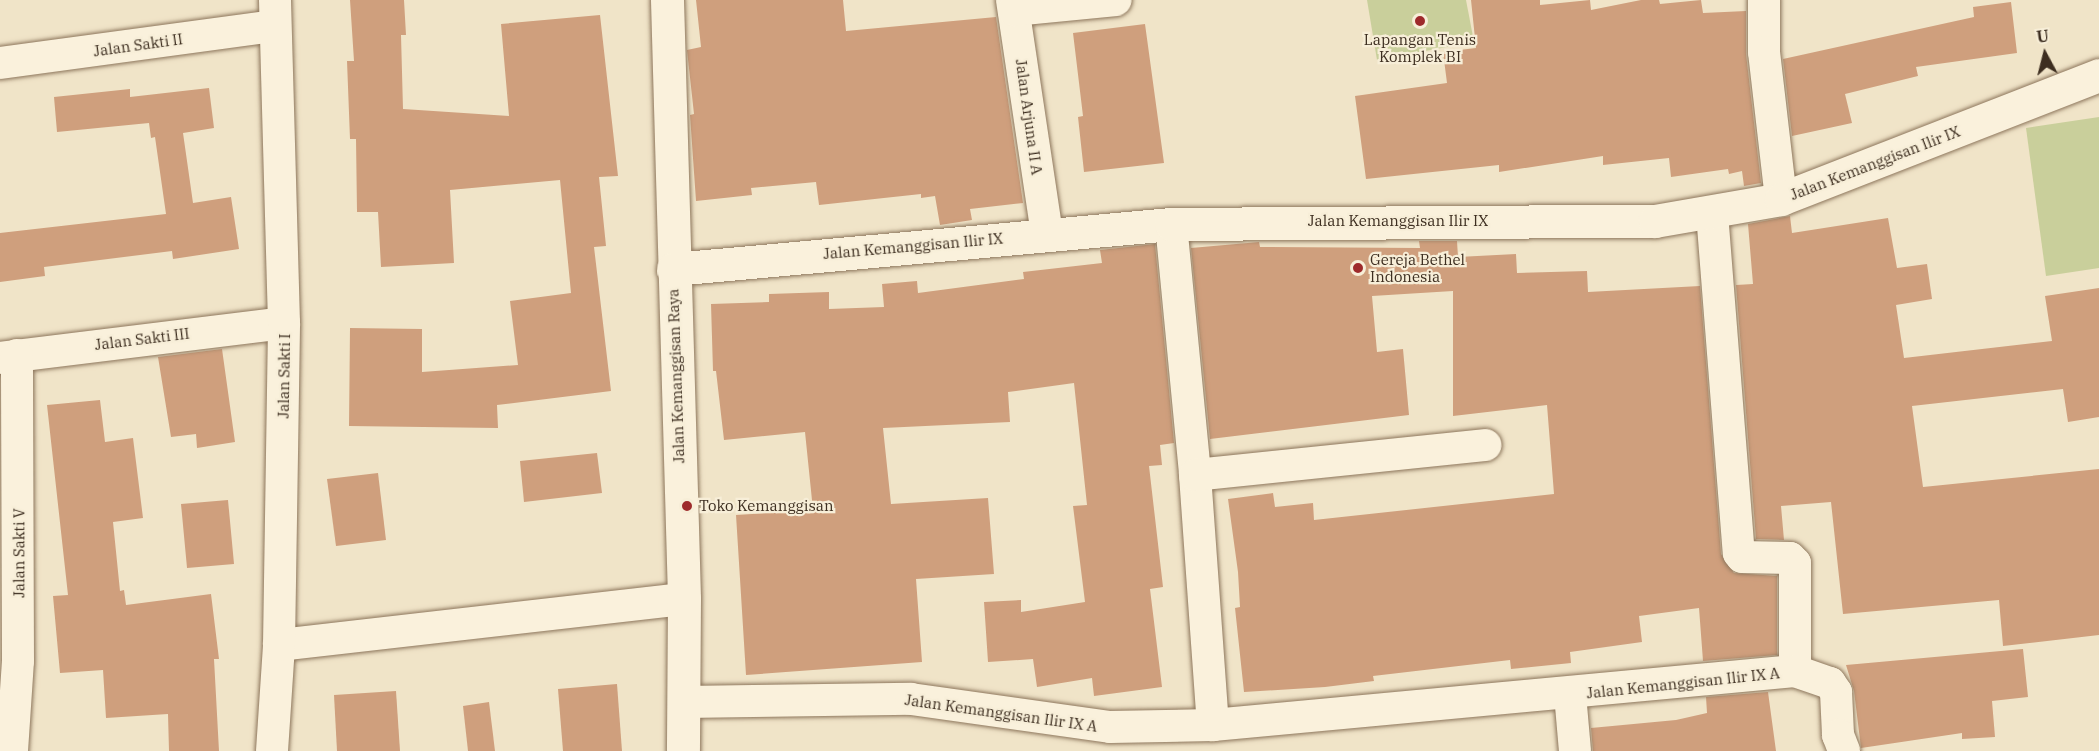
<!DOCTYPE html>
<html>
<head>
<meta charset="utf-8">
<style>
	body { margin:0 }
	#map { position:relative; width:2099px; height:751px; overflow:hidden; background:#f0e4c8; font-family:"IBM Plex Serif",serif }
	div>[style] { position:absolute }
	.green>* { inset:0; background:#c9cf9b }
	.building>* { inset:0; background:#cf9f7d }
	.roads { filter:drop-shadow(0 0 2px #8d765c) drop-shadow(0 0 2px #8d765c) }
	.street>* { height:32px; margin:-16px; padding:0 16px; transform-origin:16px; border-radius:16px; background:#faf1dc }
	.secondary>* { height:33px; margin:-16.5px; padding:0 16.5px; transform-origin:16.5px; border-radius:16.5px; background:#faf1dc }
	.dots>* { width:16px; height:16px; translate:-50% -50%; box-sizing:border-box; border:3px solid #f7eed8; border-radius:50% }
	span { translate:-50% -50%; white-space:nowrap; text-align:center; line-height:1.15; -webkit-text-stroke:4.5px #f7eed8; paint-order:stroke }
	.poi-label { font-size:15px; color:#3d2e20 }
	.left { translate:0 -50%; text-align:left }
	.street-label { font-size:15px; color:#3d2e20 }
	.north { position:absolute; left:2015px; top:24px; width:60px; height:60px; -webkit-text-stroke:4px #f7eed8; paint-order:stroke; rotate:353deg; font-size:16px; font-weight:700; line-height:24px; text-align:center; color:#3d2e20 }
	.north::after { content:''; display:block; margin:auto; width:21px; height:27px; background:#3d2e20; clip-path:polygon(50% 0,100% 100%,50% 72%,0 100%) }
</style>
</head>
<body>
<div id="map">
	<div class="green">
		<div style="clip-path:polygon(1367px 0,1466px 0,1474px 42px,1377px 60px)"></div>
		<div style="clip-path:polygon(2099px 117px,2099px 268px,2046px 276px,2026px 128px)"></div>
	</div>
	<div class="building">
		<div style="clip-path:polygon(350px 0,404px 0,406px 35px,401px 35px,403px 109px,509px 116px,501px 24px,600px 15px,618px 176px,599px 177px,606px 246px,594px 247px,611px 391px,497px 405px,498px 428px,349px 426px,350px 328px,422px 329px,422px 372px,518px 365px,510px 301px,571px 293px,560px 180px,450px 190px,454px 263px,381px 267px,378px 212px,357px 212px,356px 139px,350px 139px,347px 61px,354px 61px)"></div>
		<div style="clip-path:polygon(696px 0,843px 0,846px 31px,996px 17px,1023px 203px,970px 209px,972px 220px,940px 225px,935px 196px,921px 198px,921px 194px,819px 205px,816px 182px,751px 188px,752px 195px,696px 201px,690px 115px,694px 114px,687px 50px,701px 47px)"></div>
		<div style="clip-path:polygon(1471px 0,1540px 0,1540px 5px,1590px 0,1591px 10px,1641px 0,1659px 0,1660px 4px,1701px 0,1703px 13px,1746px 11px,1746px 54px,1761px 183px,1744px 186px,1742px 171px,1729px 174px,1728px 169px,1671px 177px,1669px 158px,1603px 165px,1603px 156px,1499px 172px,1499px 165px,1366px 179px,1355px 96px,1447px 83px,1443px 52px,1476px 48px)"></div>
		<div style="clip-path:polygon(2011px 2px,2017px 53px,1916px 67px,1918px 76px,1845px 94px,1852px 123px,1792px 136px,1783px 59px,1974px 17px,1973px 7px)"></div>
		<div style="clip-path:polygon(1145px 24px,1164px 163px,1084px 172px,1078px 117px,1083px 116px,1073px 33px)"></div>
		<div style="clip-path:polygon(209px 88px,214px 128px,183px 133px,193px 203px,231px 197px,239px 249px,173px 259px,172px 251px,44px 267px,45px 276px,0 282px,0 233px,166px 214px,155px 137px,151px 138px,149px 123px,57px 132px,54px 97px,130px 89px,130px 97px)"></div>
		<div style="clip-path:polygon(1790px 216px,1792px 233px,1888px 218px,1897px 268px,1927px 264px,1932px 299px,1896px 305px,1904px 358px,2052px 341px,2045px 296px,2099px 288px,2099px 417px,2068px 422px,2063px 389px,1912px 406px,1923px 487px,2099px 469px,2099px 635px,2003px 646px,1999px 600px,1843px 614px,1831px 502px,1781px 506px,1784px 540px,1756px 539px,1736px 285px,1753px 284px,1748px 224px)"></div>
		<div style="clip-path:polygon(1419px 241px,1457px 241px,1458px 257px,1516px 254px,1517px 273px,1587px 271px,1588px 292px,1700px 286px,1721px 554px,1734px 573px,1777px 576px,1777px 655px,1703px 661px,1699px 608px,1639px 616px,1642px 642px,1570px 652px,1571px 663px,1511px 669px,1510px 660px,1373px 676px,1374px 681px,1325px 687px,1244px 692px,1235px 608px,1240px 607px,1238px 572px,1228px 499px,1273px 493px,1275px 507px,1313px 503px,1314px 520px,1554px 494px,1547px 405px,1453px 416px,1453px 291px,1372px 296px,1377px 352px,1403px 349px,1409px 415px,1210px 439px,1191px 248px,1259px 242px,1260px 247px,1420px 248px)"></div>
		<div style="clip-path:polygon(1155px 244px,1174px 443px,1160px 445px,1162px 465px,1149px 466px,1163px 587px,1150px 589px,1162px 687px,1094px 696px,1092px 678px,1037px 687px,1033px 659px,988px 662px,984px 602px,1021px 600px,1021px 612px,1085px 602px,1073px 506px,1087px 505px,1074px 383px,1008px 392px,1010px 422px,883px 428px,891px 504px,988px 498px,994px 574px,916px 579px,922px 662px,746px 675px,736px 515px,813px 510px,805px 432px,724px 440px,716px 371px,713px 371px,711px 304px,769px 302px,769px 294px,829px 292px,829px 309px,884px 307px,882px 284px,917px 281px,918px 293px,1024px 279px,1023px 272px,1102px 263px,1100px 250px)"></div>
		<div style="clip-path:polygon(222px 349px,235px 442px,197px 448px,196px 434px,171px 437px,158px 357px)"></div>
		<div style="clip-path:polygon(100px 400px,105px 442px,133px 438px,143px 518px,113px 522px,120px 591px,124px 590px,126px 605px,211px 594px,219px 659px,214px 659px,219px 751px,169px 751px,168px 714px,106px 718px,103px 670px,60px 673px,53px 596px,68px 595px,47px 405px)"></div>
		<div style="clip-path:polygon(597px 453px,602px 493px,524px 502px,520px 461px)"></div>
		<div style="clip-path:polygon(378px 473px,386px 540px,336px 546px,327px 479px)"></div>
		<div style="clip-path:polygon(228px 500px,234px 564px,187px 568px,181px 504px)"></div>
		<div style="clip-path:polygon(2023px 649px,2028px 697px,1992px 701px,1995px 737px,1962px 739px,1962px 733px,1861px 748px,1854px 691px,1846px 665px)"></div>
		<div style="clip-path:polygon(617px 684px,622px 751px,563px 751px,558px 689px)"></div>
		<div style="clip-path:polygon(396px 691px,400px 751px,337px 751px,334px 695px)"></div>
		<div style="clip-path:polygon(1768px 692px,1776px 751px,1593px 751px,1591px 728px,1676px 720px,1707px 713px,1706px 697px)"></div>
		<div style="clip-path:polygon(489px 702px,495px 751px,468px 751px,463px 706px)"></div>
	</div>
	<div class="roads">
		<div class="street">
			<div style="left:1012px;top:0;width:237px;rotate:81.5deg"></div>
			<div style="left:1764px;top:0;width:52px;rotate:90deg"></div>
			<div style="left:1764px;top:52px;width:148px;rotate:83.4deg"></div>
			<div style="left:1014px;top:10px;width:102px;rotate:-5.6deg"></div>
			<div style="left:0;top:63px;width:277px;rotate:-7.7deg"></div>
			<div style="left:1712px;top:213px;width:341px;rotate:85.5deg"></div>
			<div style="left:1739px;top:553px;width:5px;rotate:53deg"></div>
			<div style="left:1742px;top:557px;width:48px;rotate:1.2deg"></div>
			<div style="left:1790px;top:558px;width:7px;rotate:45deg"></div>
			<div style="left:1795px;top:563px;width:108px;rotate:90deg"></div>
			<div style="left:1171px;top:224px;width:252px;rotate:84.5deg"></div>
			<div style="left:1195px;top:475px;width:251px;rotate:85.9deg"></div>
			<div style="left:0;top:358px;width:286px;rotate:-7deg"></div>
			<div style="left:1195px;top:475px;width:292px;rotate:-5.9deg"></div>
			<div style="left:279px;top:645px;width:408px;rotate:-6.5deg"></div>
			<div style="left:1570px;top:694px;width:57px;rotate:85deg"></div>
			<div style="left:684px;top:702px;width:227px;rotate:-0.8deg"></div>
			<div style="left:911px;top:699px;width:201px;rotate:8deg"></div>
			<div style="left:1110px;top:727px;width:103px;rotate:-1.1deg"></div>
			<div style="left:1213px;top:725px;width:584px;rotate:-5.3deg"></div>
			<div style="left:1795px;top:671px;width:37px;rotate:19deg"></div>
			<div style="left:1830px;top:683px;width:11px;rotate:56deg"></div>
			<div style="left:1836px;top:692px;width:43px;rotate:87.3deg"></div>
			<div style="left:1838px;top:735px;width:17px;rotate:69deg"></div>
			<div style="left:12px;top:751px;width:90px;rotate:-86.2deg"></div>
			<div style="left:18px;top:661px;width:306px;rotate:-90.2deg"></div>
			<div style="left:272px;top:751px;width:106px;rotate:-86.2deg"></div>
			<div style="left:279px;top:645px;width:322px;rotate:-89.1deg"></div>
			<div style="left:284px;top:323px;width:323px;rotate:-91.6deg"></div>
		</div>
		<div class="secondary">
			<div style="left:667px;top:0;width:599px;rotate:88.37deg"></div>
			<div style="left:684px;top:599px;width:152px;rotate:90.4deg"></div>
			<div style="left:673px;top:269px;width:500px;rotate:-5.16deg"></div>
			<div style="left:1171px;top:224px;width:484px;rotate:-0.4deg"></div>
			<div style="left:1655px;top:221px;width:128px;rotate:-9.9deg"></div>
			<div style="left:1781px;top:199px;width:341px;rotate:-21.3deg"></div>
		</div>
	</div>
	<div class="dots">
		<div style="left:1420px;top:21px;background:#9e2a2b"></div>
		<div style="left:1358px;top:268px;background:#9e2a2b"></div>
		<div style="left:687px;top:506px;background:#9e2a2b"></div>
	</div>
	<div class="poi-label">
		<span style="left:1420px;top:48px">Lapangan Tenis<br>Komplek BI</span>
		<span class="left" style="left:1370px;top:268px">Gereja Bethel<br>Indonesia</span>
		<span class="left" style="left:699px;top:506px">Toko Kemanggisan</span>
	</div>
	<div class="street-label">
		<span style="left:138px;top:45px;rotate:-8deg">Jalan Sakti II</span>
		<span style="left:1029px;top:117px;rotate:82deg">Jalan Arjuna II A</span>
		<span style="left:1875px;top:163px;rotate:-21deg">Jalan Kemanggisan Ilir IX</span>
		<span style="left:1398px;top:221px">Jalan Kemanggisan Ilir IX</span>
		<span style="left:913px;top:246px;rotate:-5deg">Jalan Kemanggisan Ilir IX</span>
		<span style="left:142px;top:339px;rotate:-7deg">Jalan Sakti III</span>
		<span style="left:284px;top:376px;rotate:-89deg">Jalan Sakti I</span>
		<span style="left:676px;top:376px;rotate:-92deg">Jalan Kemanggisan Raya</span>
		<span style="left:19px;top:553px;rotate:-90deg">Jalan Sakti V</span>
		<span style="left:1683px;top:683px;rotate:-6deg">Jalan Kemanggisan Ilir IX A</span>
		<span style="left:1001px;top:713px;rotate:8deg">Jalan Kemanggisan Ilir IX A</span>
	</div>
	<div class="north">U</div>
</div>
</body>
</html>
